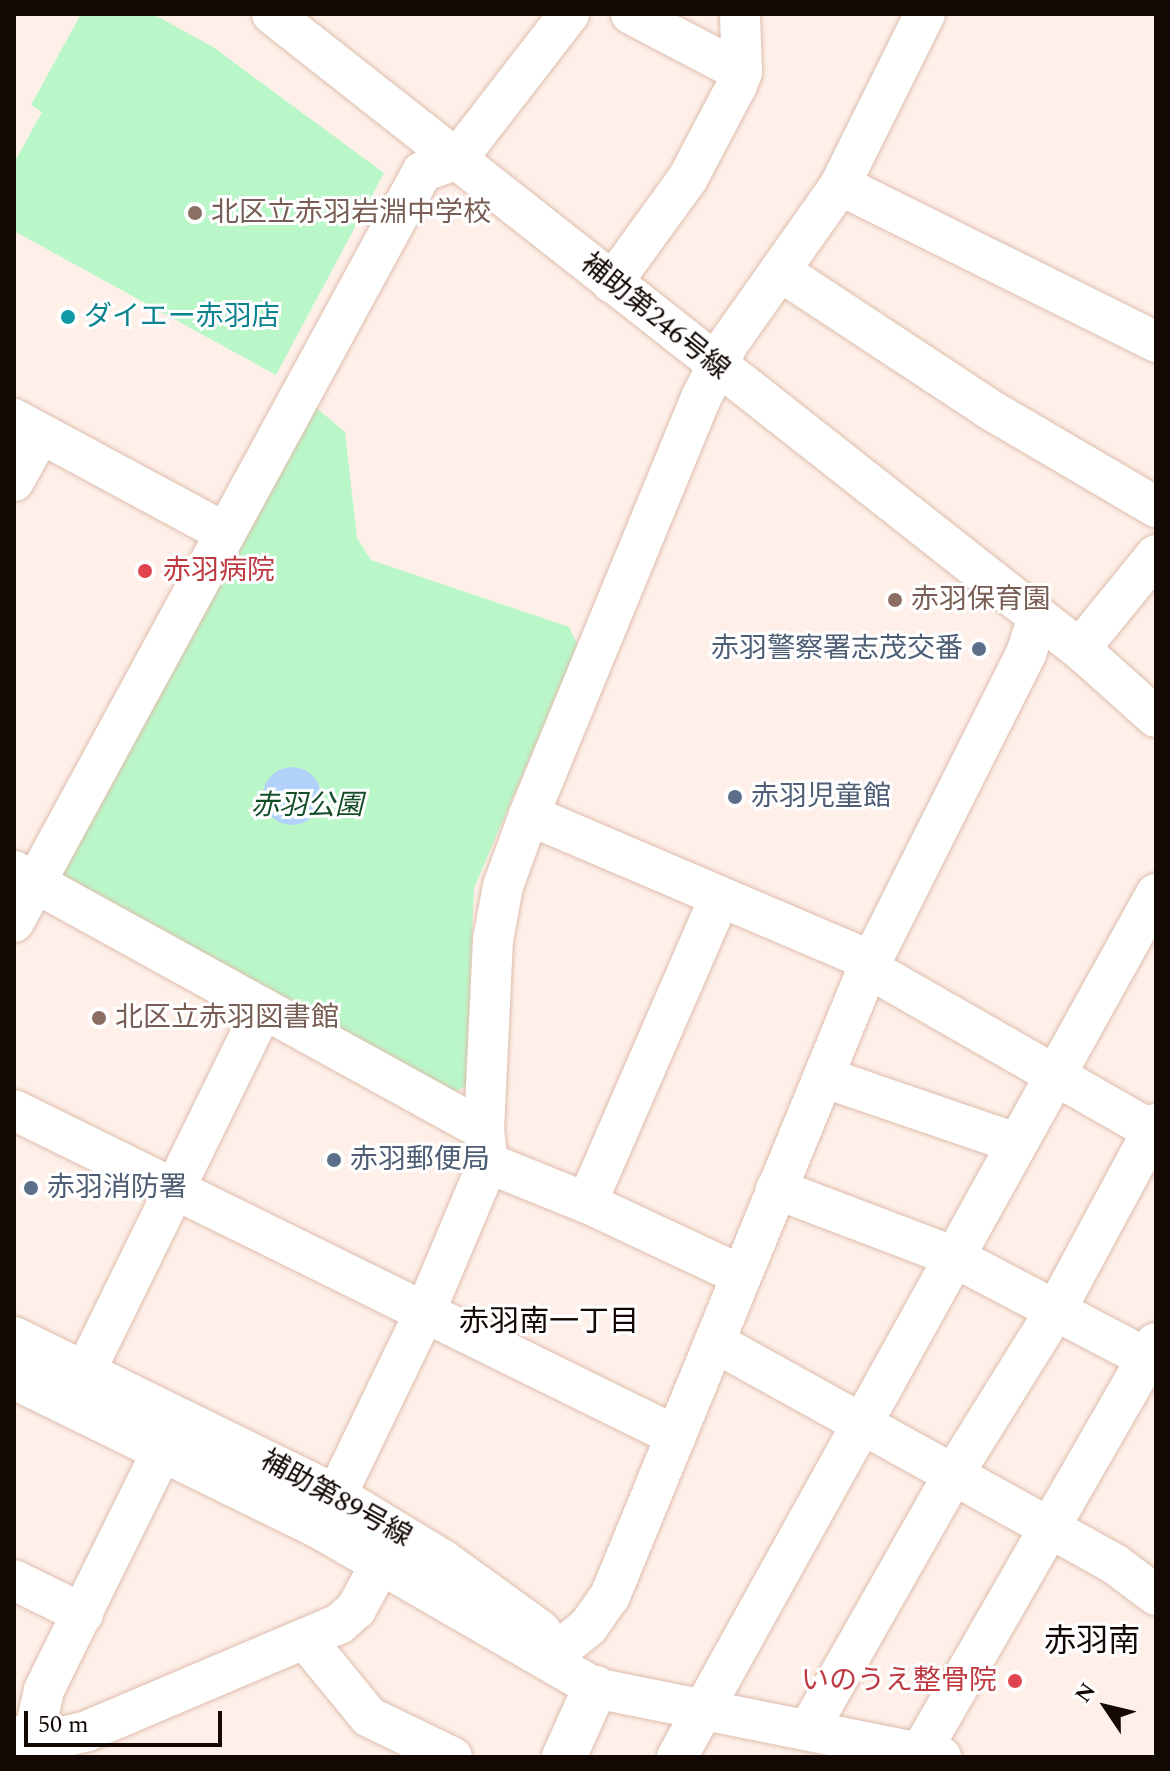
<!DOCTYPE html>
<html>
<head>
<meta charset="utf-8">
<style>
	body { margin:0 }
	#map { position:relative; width:1170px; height:1771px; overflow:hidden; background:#fef0e9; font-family:Spectral,"Noto Sans JP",serif }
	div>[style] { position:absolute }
	.green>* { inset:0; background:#baf7c8 }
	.water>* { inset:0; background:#b3d2fb }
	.round { border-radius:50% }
	.roads { filter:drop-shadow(0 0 2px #ddbdac) drop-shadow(0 0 2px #ddbdac) }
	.minor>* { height:40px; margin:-20px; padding:0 20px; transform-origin:20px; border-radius:20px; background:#fff }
	.major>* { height:44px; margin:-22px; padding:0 22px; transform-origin:22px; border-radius:22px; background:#fff }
	.dots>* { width:22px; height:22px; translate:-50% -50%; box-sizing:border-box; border:4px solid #fff; border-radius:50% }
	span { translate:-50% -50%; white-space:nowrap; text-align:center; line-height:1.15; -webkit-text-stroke:6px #fff; paint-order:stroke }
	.education-label { font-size:28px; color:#785e54 }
	.left { translate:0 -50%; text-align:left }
	.culture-label { font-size:28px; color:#0d838f }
	.street-label { font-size:28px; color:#130804 }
	.health-label { font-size:28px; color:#be3a42 }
	.right { translate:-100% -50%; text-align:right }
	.service-label { font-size:28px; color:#4e5e75 }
	.park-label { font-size:28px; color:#154d29; font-style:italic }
	.neighbourhood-label { font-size:30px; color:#130804 }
	.quarter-label { font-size:32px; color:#130804 }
	.frame { position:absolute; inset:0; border:16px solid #130804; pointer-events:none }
	.north { position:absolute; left:1066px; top:1667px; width:80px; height:80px; -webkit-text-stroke:6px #fff; paint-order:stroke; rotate:305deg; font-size:22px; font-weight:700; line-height:32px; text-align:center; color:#130804 }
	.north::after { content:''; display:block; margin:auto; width:28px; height:36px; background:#130804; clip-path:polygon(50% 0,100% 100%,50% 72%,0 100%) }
	.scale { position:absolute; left:24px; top:1711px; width:198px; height:36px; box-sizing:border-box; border:4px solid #130804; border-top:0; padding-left:10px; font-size:24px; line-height:28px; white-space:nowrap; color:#130804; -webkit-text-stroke:6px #fff; paint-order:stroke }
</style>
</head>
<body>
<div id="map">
	<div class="green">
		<div style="clip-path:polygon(81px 14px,153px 14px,213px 47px,384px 173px,276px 375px,14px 231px,14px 163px,42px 112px,31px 105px)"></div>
		<div style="clip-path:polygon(313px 405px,345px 432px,357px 538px,371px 560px,569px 627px,578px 645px,474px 888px,466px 1086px,448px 1096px,62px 881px,62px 869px)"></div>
	</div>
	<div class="water">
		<div class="round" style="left:263px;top:767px;width:58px;height:58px"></div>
	</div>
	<div class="roads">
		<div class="minor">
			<div style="left:272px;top:14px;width:1032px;rotate:38.19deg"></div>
			<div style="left:1083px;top:652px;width:98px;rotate:41.7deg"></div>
			<div style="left:631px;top:14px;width:125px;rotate:27.6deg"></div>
			<div style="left:840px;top:185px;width:353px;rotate:26.4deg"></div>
			<div style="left:780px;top:271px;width:250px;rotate:33.4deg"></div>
			<div style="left:989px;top:409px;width:194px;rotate:30.4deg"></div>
			<div style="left:612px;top:283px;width:130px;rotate:-54.1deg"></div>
			<div style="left:688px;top:178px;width:105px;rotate:-62.2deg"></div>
			<div style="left:737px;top:85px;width:14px;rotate:-69deg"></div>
			<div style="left:742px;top:72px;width:58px;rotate:-92deg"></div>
			<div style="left:14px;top:419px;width:238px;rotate:28.3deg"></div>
			<div style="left:14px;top:481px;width:54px;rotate:-61deg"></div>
			<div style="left:1083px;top:652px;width:19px;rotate:-65deg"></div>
			<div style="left:1091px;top:635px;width:103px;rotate:-50.9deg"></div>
			<div style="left:529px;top:815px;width:357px;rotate:23.1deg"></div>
			<div style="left:857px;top:955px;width:17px;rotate:50deg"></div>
			<div style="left:868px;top:968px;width:332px;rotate:29.8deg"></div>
			<div style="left:14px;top:871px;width:537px;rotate:28.86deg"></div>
			<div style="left:719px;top:899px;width:331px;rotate:113.5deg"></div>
			<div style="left:587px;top:1203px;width:170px;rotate:25.1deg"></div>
			<div style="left:14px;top:922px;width:854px;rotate:-61.45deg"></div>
			<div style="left:422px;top:172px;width:37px;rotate:-20deg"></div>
			<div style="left:457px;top:159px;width:183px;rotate:-52.3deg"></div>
			<div style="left:823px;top:1077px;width:204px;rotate:18.9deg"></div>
			<div style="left:14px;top:1110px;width:738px;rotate:26.22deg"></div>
			<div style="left:488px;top:1163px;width:107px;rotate:22deg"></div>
			<div style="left:776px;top:1189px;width:188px;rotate:20.8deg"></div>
			<div style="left:952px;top:1256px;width:230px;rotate:27.7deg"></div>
			<div style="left:14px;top:1337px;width:359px;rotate:26.1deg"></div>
			<div style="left:336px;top:1495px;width:125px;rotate:31.3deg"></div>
			<div style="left:443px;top:1560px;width:121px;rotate:35.9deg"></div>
			<div style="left:716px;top:1343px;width:457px;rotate:29deg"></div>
			<div style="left:1116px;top:1565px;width:50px;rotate:36.9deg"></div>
			<div style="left:85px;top:1372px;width:405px;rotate:-63.9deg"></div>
			<div style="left:14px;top:1379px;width:341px;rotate:26.1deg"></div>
			<div style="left:320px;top:1529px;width:318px;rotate:30deg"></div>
			<div style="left:595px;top:1688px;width:353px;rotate:11.3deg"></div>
			<div style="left:320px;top:1529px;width:241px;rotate:-64.2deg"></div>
			<div style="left:425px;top:1312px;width:162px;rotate:-67.1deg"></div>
			<div style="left:488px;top:1163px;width:33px;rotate:-97deg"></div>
			<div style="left:484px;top:1130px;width:190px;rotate:-87.3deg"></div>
			<div style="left:493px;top:940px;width:55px;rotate:-79.5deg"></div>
			<div style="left:503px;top:886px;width:76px;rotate:-69.9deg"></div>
			<div style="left:529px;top:815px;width:451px;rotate:-67.6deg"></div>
			<div style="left:701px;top:398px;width:60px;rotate:-63.4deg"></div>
			<div style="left:728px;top:344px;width:194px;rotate:-54.8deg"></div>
			<div style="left:840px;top:185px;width:191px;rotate:-63.6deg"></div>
			<div style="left:14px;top:1580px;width:77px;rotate:26.2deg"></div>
			<div style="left:306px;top:1640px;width:99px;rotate:50.7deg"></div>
			<div style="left:369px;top:1717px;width:92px;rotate:25.7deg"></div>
			<div style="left:563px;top:1647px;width:32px;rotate:-39deg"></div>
			<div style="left:588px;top:1627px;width:38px;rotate:-55deg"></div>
			<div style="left:610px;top:1596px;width:679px;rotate:-67.67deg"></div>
			<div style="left:868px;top:968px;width:352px;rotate:-63.3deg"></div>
			<div style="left:1026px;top:654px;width:35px;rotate:-72deg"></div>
			<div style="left:809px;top:1729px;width:292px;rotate:-60.4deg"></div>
			<div style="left:953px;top:1475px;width:197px;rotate:-58.1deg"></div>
			<div style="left:1057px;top:1308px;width:209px;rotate:-61.7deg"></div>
			<div style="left:14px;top:1736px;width:48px;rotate:1.2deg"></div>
			<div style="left:62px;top:1737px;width:26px;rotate:-13deg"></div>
			<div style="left:87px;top:1731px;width:274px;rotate:-23deg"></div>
			<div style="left:339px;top:1624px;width:23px;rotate:-41deg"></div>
			<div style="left:356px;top:1609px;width:77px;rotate:-61.4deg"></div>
			<div style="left:33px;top:1739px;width:50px;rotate:-77.3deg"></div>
			<div style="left:44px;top:1690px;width:267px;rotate:-63.7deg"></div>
			<div style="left:920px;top:1753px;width:473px;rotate:-60.1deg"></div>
			<div style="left:677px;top:1757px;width:987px;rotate:-60.97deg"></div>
		</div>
		<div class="major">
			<div style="left:564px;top:1757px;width:76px;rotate:-65.8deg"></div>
		</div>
	</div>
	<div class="dots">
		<div style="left:195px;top:213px;background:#8d6e63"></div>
		<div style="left:68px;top:317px;background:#0f9aa8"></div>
		<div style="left:145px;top:571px;background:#e0444e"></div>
		<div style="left:895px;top:600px;background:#8d6e63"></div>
		<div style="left:979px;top:649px;background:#5c6f8a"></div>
		<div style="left:735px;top:797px;background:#5c6f8a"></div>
		<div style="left:99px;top:1018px;background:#8d6e63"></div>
		<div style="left:334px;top:1160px;background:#5c6f8a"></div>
		<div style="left:31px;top:1188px;background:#5c6f8a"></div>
		<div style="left:1015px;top:1681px;background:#e0444e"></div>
	</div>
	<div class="education-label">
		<span class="left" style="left:211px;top:213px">北区立赤羽岩淵中学校</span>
		<span class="left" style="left:911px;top:600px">赤羽保育園</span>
		<span class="left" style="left:115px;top:1018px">北区立赤羽図書館</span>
	</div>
	<div class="culture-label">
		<span class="left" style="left:84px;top:317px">ダイエー赤羽店</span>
	</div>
	<div class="street-label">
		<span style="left:655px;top:317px;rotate:39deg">補助第246号線</span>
		<span style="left:336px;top:1499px;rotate:29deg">補助第89号線</span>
	</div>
	<div class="health-label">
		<span class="left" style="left:163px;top:571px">赤羽病院</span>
		<span class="right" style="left:997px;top:1681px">いのうえ整骨院</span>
	</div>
	<div class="service-label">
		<span class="right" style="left:963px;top:649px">赤羽警察署志茂交番</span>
		<span class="left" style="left:751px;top:797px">赤羽児童館</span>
		<span class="left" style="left:350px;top:1160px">赤羽郵便局</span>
		<span class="left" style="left:47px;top:1188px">赤羽消防署</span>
	</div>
	<div class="park-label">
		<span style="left:307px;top:806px">赤羽公園</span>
	</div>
	<div class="neighbourhood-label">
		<span style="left:549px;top:1322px">赤羽南一丁目</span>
	</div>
	<div class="quarter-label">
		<span style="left:1092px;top:1642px">赤羽南</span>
	</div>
	<div class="frame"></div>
	<div class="north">N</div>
	<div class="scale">50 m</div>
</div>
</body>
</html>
